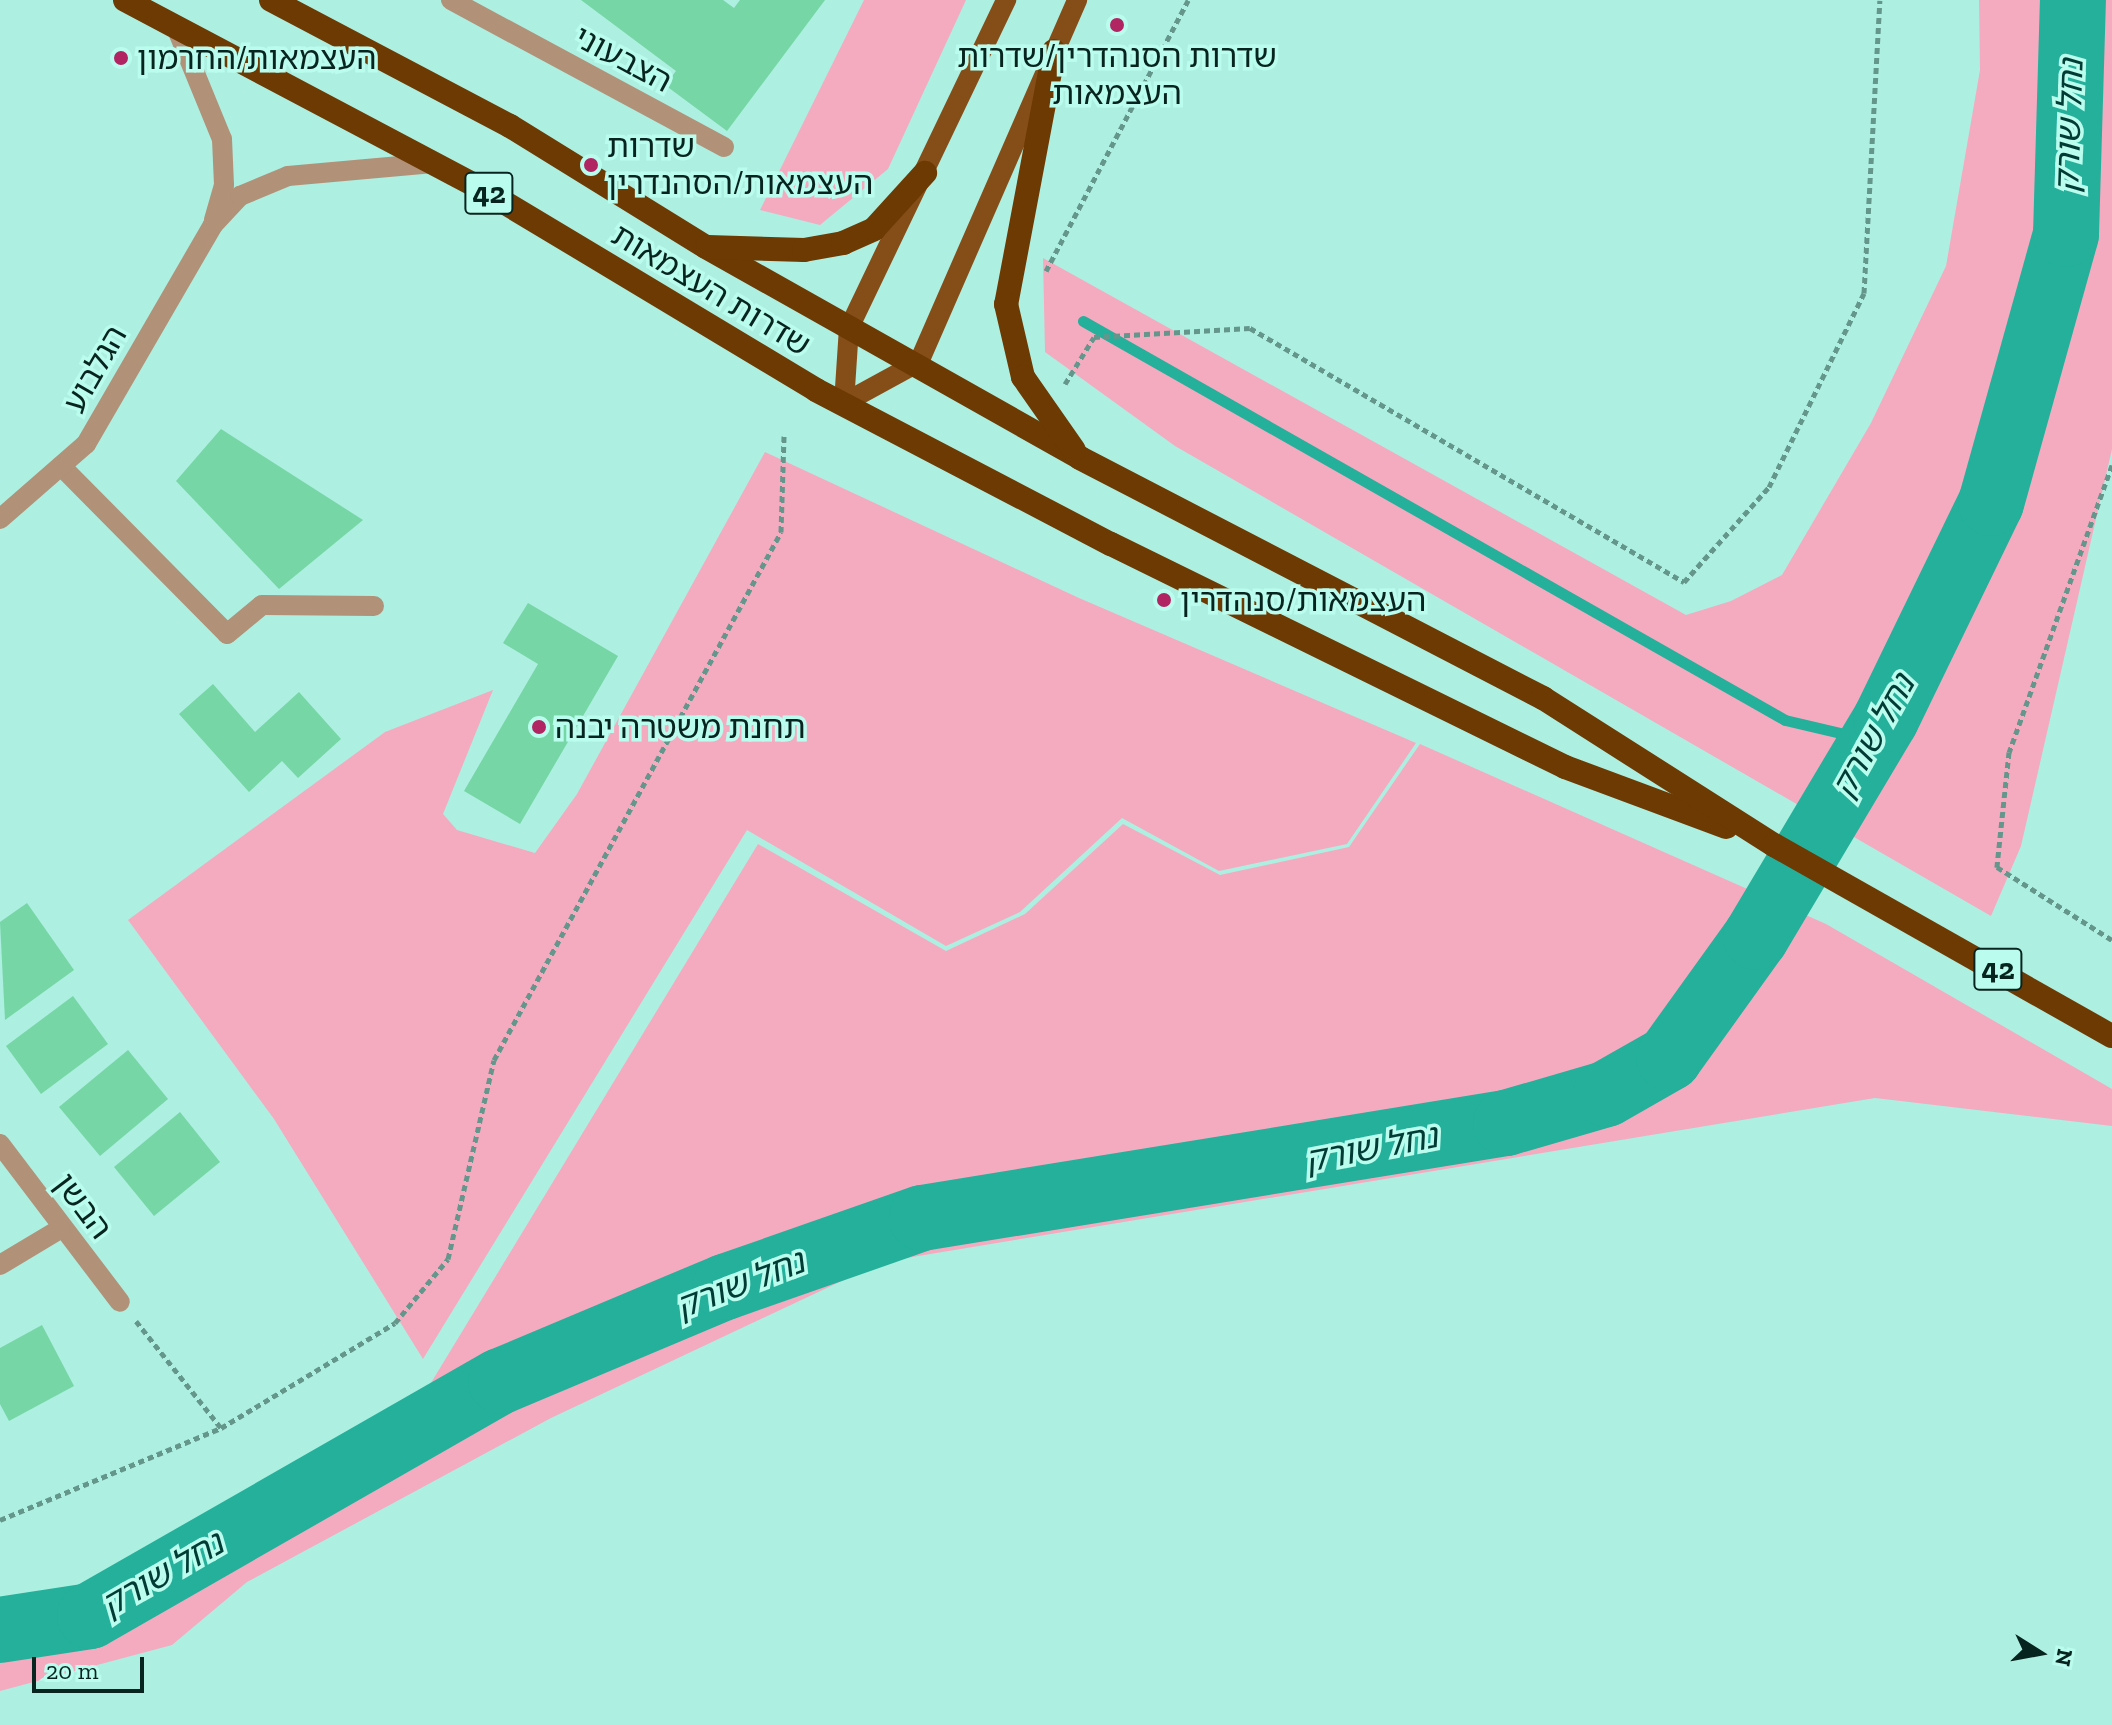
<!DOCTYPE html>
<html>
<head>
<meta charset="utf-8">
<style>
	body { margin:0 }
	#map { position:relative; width:2112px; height:1725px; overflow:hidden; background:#adefe1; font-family:"Zilla Slab","Noto Sans Hebrew",serif }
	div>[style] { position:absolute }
	.green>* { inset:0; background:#f4abc0 }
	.stream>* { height:11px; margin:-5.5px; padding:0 5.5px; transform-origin:5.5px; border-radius:5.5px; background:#24b09b }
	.river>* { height:66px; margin:-33px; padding:0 33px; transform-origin:33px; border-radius:33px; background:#24b09b }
	.building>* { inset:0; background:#76d6a5 }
	.path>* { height:5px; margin-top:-2.5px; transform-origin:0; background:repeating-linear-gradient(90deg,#65968c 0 6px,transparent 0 10px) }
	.minor>* { height:20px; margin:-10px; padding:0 10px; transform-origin:10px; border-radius:10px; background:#b19178 }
	.major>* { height:20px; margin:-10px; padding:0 10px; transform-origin:10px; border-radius:10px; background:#854e19 }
	.highway>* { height:24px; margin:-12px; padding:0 12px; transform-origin:12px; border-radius:12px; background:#6d3a03 }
	.dots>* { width:22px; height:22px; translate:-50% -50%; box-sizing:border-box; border:4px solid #bafdee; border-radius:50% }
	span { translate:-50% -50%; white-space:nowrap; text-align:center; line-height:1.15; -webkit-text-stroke:7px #bafdee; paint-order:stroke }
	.shield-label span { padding:2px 6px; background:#bafdee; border:2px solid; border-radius:6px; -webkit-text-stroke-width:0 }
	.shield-label { font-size:30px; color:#08241f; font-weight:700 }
	.poi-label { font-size:32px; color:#08241f }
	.left { translate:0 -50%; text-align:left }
	.street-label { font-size:32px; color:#08241f }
	.water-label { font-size:34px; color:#003c34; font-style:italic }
	.north { position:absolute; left:2000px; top:1613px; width:80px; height:80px; -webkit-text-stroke:6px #bafdee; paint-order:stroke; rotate:101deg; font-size:22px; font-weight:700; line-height:32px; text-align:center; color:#08241f }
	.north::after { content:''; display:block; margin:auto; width:28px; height:36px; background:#08241f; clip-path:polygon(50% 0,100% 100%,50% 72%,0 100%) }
	.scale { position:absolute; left:32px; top:1657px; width:112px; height:36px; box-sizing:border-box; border:4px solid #08241f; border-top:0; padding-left:10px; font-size:24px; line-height:28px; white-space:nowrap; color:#08241f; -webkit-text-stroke:6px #bafdee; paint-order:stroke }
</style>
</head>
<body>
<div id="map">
	<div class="green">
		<div style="clip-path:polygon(864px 0,966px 0,888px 169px,820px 225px,760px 210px)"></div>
		<div style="clip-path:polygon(1979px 0,2112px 0,2112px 449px,2021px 846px,1991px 916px,1175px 446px,1045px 352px,1043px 258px,1686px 615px,1731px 601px,1782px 575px,1871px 423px,1946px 266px,1980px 70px)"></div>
		<div style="clip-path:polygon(765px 452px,1079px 598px,1416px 743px,1347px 844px,1219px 871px,1122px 818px,1020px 912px,946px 946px,747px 830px,423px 1359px,274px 1119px,128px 920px,385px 732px,493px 690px,443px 814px,457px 830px,535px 853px,577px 794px)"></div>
		<div style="clip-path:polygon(1420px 744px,1826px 924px,2112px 1089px,2112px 1126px,1875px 1098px,882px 1262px,551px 1418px,247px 1582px,172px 1645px,0 1691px,0 1621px,162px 1600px,420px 1401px,758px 844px,946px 951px,1025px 914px,1123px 824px,1220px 875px,1349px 847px)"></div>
	</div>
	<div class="stream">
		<div style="left:1083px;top:321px;width:807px;rotate:29.61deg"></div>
		<div style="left:1785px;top:720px;width:70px;rotate:13.2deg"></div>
		<div style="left:1853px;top:736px;width:37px;rotate:-27deg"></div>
	</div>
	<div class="river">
		<div style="left:0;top:1630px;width:91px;rotate:-8.8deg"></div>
		<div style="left:90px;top:1616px;width:473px;rotate:-29.8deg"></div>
		<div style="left:501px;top:1381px;width:243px;rotate:-22.8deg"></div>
		<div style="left:725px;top:1287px;width:209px;rotate:-19.3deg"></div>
		<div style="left:922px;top:1218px;width:592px;rotate:-9.24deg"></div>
		<div style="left:1506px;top:1123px;width:104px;rotate:-16.2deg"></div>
		<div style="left:1606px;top:1094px;width:73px;rotate:-29.7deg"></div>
		<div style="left:1669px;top:1058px;width:149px;rotate:-54.3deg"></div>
		<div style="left:1756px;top:937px;width:254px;rotate:-59.2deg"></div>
		<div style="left:1886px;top:719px;width:240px;rotate:-64.1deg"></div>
		<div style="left:1991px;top:503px;width:279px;rotate:-74.4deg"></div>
		<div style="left:2066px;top:234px;width:234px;rotate:-88.3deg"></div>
	</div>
	<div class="building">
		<div style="clip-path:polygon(581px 0,723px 0,734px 8px,740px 0,825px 0,727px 131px,665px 85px,676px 71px)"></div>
		<div style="clip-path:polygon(221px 429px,363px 520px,279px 589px,176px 481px)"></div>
		<div style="clip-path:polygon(528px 603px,618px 656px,520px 824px,464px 791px,538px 664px,503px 643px)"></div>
		<div style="clip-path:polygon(213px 684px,255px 732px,299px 692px,341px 739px,298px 778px,282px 761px,249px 792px,179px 714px)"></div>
		<div style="clip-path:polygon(27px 903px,74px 970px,5px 1020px,0 922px)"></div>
		<div style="clip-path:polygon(73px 996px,108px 1044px,41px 1094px,6px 1046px)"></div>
		<div style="clip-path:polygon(128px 1050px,168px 1099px,100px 1156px,59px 1107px)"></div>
		<div style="clip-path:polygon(180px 1112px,220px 1162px,154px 1216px,114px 1167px)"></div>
		<div style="clip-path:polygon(42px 1325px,74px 1386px,9px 1421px,0 1404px,0 1348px)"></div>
	</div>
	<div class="path">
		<div style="left:1046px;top:271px;width:306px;rotate:-62.3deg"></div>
		<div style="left:1065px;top:384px;width:55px;rotate:-58.3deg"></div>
		<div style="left:1094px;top:337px;width:156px;rotate:-3.3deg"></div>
		<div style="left:1250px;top:328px;width:503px;rotate:30.34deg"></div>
		<div style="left:1684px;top:582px;width:127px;rotate:-48.2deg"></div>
		<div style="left:1769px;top:487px;width:216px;rotate:-63.9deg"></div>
		<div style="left:1864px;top:293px;width:293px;rotate:-86.9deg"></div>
		<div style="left:2112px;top:465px;width:305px;rotate:109.7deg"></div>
		<div style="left:2009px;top:752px;width:116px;rotate:96deg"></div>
		<div style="left:1997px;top:867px;width:136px;rotate:32.4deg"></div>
		<div style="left:136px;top:1321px;width:137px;rotate:51.5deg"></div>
		<div style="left:0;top:1520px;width:239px;rotate:-22.6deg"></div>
		<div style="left:221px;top:1428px;width:203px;rotate:-31.1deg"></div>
		<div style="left:395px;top:1323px;width:83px;rotate:-50.4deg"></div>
		<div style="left:448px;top:1259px;width:204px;rotate:-77deg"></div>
		<div style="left:494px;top:1060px;width:601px;rotate:-61.47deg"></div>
		<div style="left:781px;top:532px;width:96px;rotate:-88.2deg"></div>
	</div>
	<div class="minor">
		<div style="left:451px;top:0;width:310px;rotate:28.3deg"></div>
		<div style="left:176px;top:27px;width:121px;rotate:67.7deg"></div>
		<div style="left:222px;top:139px;width:46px;rotate:87.5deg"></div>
		<div style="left:224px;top:185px;width:37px;rotate:106deg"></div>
		<div style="left:61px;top:466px;width:236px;rotate:45.3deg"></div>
		<div style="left:227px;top:634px;width:45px;rotate:-39.6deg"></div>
		<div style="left:262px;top:605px;width:112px;rotate:0.5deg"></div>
		<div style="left:0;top:519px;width:114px;rotate:-41.1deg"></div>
		<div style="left:86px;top:444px;width:253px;rotate:-59.9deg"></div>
		<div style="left:213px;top:225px;width:40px;rotate:-47deg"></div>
		<div style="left:240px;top:196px;width:52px;rotate:-22.6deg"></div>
		<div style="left:288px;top:176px;width:146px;rotate:-5.1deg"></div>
		<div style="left:0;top:1144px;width:198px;rotate:52.8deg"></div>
		<div style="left:0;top:1265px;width:70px;rotate:-31deg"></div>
	</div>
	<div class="major">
		<div style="left:844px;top:403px;width:85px;rotate:-28.7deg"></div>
		<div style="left:919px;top:362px;width:395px;rotate:-66.4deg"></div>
		<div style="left:844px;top:403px;width:75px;rotate:-86.2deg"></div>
		<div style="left:849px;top:328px;width:364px;rotate:-64.4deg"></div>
	</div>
	<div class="highway">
		<div style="left:125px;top:0;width:398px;rotate:27.9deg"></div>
		<div style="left:477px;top:186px;width:396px;rotate:31deg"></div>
		<div style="left:816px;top:390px;width:333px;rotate:27.6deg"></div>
		<div style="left:1111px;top:544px;width:506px;rotate:26.16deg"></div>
		<div style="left:1565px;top:767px;width:172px;rotate:20.4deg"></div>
		<div style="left:271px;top:0;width:270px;rotate:27.8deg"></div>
		<div style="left:510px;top:126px;width:230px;rotate:31.7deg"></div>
		<div style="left:706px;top:247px;width:429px;rotate:29.4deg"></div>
		<div style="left:1080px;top:458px;width:522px;rotate:27.4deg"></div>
		<div style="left:1543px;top:698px;width:274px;rotate:32.5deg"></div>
		<div style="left:1774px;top:845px;width:388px;rotate:29.5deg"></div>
		<div style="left:1054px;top:51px;width:258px;rotate:100.7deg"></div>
		<div style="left:1006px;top:304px;width:75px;rotate:76.9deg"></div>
		<div style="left:1023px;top:377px;width:89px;rotate:55.1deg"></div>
		<div style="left:708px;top:247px;width:96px;rotate:1.8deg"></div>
		<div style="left:804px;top:250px;width:40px;rotate:-10deg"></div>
		<div style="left:843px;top:243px;width:34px;rotate:-24deg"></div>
		<div style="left:874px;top:229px;width:76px;rotate:-47.7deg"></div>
	</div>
	<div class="dots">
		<div style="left:1117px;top:25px;background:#b12562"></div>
		<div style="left:121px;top:58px;background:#b12562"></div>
		<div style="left:591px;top:165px;background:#b12562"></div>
		<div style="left:1164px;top:600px;background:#b12562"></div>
		<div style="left:539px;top:727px;background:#b12562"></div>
	</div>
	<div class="shield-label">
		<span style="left:489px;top:193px">42</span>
		<span style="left:1998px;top:969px">42</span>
	</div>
	<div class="poi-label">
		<span style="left:1117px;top:75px">שדרות הסנהדרין/שדרות<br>העצמאות</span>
		<span class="left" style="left:137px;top:58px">העצמאות/החרמון</span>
		<span class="left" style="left:607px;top:165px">שדרות<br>העצמאות/הסהנדרין</span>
		<span class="left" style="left:1180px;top:600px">העצמאות/סנהדרין</span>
		<span class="left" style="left:555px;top:727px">תחנת משטרה יבנה</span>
	</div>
	<div class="street-label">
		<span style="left:623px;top:59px;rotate:28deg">הצבעוני</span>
		<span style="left:711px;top:290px;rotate:31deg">שדרות העצמאות</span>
		<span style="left:95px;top:369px;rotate:-60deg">הגלבוע</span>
		<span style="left:83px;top:1206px;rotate:53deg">הבשן</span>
	</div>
	<div class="water-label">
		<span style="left:2069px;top:126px;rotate:-88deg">נחל שורק</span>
		<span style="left:1873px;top:736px;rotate:-61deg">נחל שורק</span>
		<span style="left:1371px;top:1148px;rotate:-11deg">נחל שורק</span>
		<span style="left:740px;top:1284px;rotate:-21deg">נחל שורק</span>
		<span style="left:162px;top:1574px;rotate:-30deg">נחל שורק</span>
	</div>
	<div class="north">N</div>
	<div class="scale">20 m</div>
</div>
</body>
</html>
